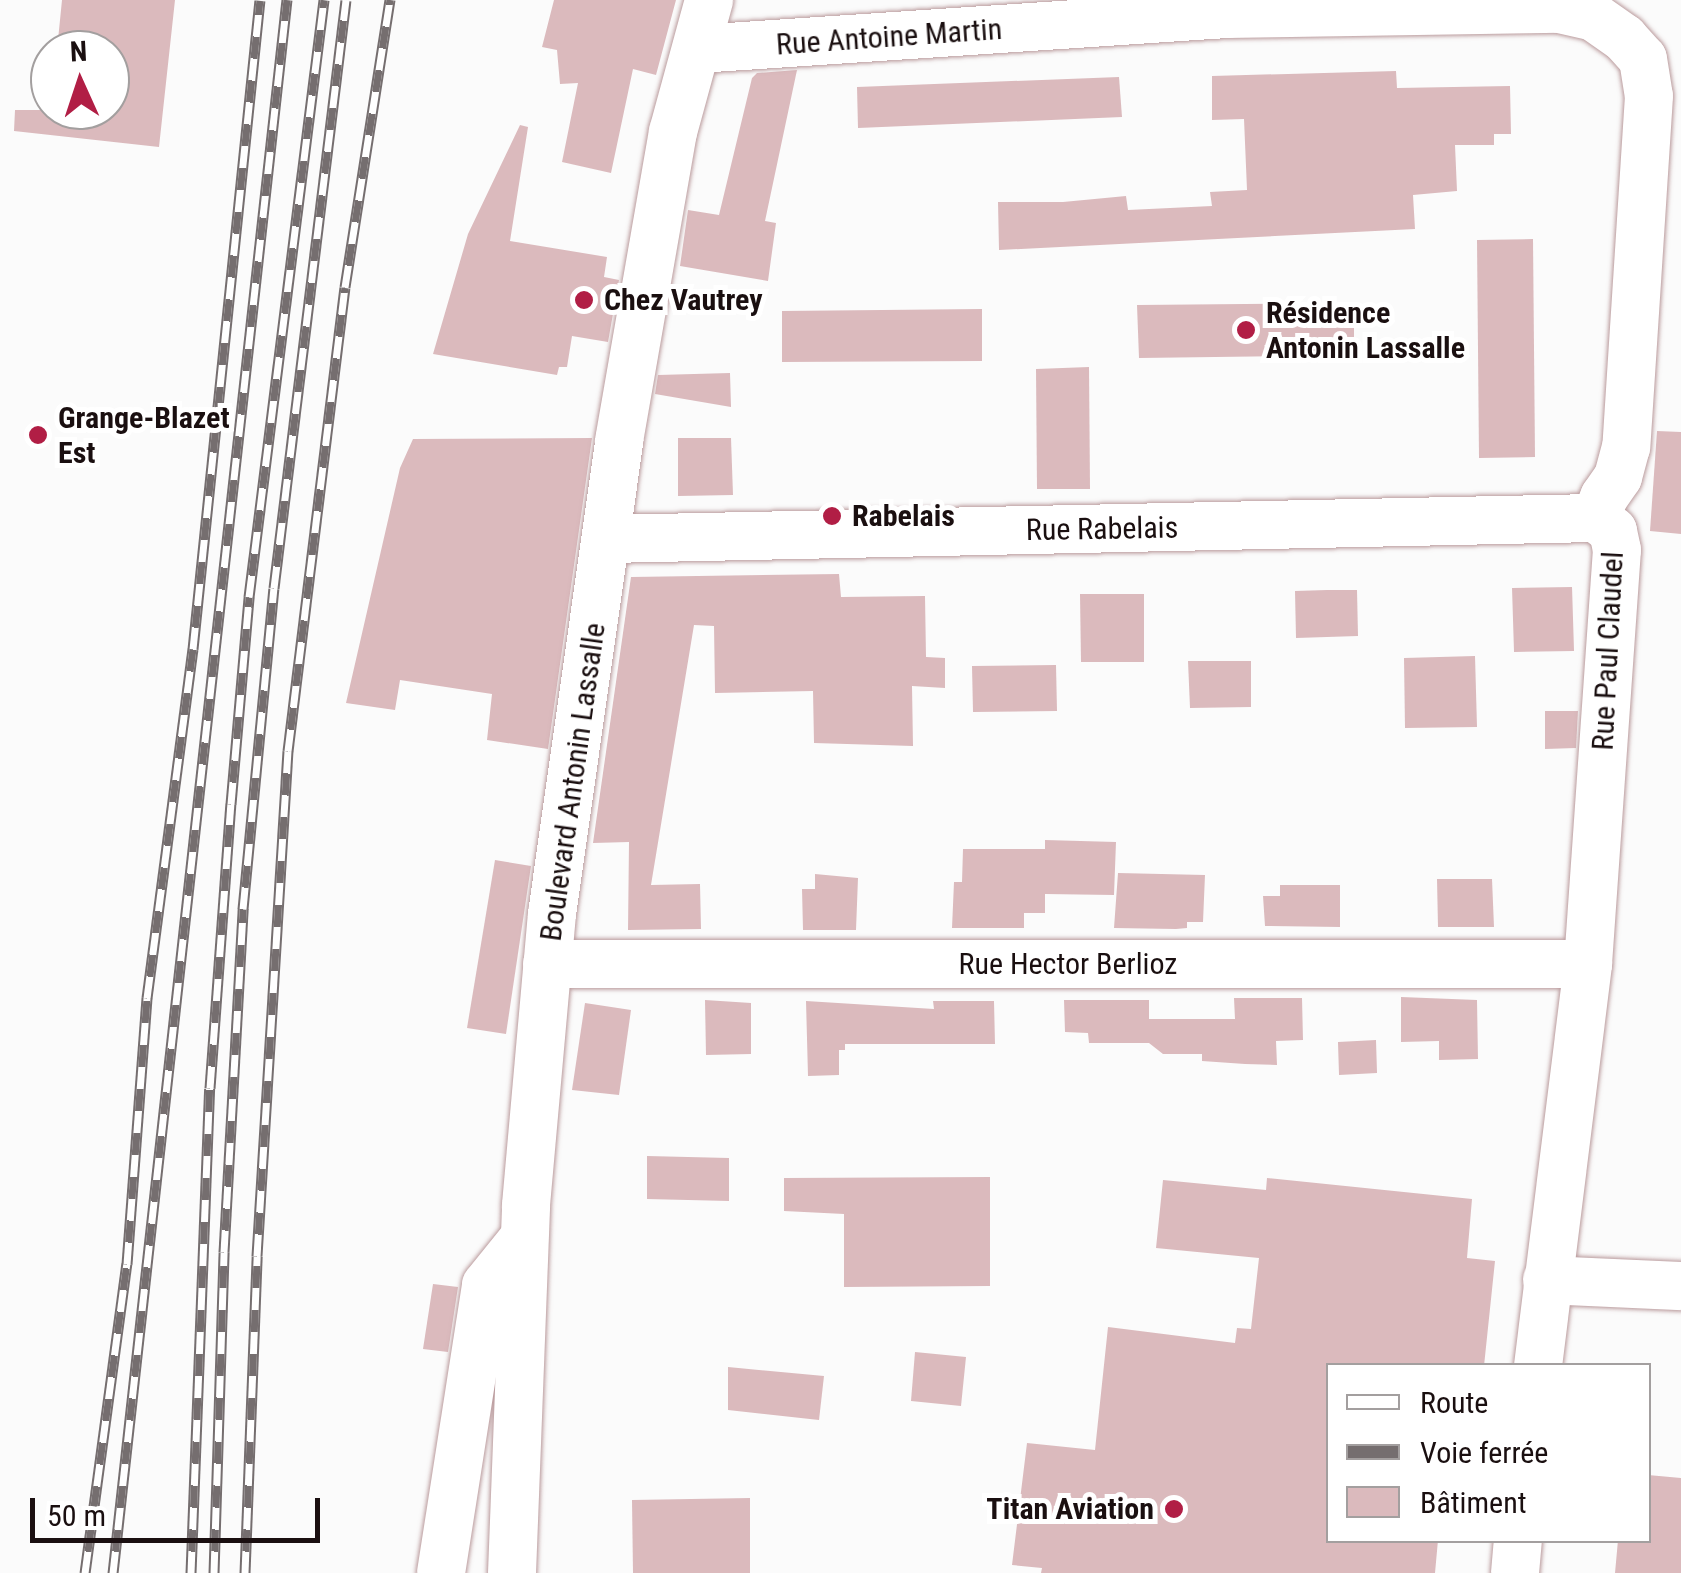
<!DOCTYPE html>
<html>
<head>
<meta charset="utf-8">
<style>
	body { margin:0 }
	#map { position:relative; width:1681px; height:1573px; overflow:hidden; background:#fbfbfb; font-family:"Roboto Condensed",sans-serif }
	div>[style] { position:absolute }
	.building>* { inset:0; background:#dbbabd }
	.roads { filter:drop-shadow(0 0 2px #ba9b9d) drop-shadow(0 0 2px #ba9b9d) }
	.minor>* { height:48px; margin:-24px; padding:0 24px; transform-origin:24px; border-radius:24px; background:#fff }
	.rail>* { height:11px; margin-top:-5.5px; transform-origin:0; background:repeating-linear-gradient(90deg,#fff 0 22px,#756e6f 0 44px); box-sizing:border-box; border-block:2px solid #756e6f }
	.dots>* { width:28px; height:28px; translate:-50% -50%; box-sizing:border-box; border:5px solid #fff; border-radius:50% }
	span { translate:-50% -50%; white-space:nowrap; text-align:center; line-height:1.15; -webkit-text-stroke:10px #fff; paint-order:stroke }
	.street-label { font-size:30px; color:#1a0f10 }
	.poi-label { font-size:30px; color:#1a0f10; font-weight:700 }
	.left { translate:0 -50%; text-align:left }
	.right { translate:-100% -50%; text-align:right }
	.legend { position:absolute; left:1326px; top:1363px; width:325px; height:180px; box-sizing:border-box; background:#fff; border:2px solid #a39f9f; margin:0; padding:12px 18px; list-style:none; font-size:30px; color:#1a0f10 }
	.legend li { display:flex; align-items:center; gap:20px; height:50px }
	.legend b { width:50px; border:2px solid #a39f9f }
	.north { position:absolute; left:30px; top:30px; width:100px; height:100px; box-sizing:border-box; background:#fff; border:2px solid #a39f9f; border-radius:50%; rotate:357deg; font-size:28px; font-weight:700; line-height:40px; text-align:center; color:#1a0f10 }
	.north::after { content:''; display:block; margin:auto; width:35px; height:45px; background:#b11e45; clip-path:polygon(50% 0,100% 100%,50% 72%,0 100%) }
	.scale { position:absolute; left:30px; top:1498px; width:290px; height:45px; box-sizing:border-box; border:5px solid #1a0f10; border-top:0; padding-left:12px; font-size:30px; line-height:35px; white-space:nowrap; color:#1a0f10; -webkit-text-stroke:8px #fff; paint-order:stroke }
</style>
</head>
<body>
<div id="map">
	<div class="building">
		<div style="clip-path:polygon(62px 0,175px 0,159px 147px,14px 131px,15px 110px,110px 110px,110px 50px,57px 50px)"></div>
		<div style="clip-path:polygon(554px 0,676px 0,656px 75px,633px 69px,611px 173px,562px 162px,578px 83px,560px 84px,557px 50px,542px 47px)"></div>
		<div style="clip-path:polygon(797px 70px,765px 221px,776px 223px,768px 281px,680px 266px,688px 210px,719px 215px,752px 78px,757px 73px)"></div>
		<div style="clip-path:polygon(1396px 71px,1397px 88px,1510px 86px,1511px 134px,1494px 134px,1494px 145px,1455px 145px,1457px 191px,1413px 195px,1415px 229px,999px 250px,998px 202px,1063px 202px,1126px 196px,1128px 210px,1212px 206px,1210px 192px,1247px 190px,1244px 119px,1212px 120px,1212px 76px)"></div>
		<div style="clip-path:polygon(1119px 77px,1122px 117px,858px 128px,857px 87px)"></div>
		<div style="clip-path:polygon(520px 125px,528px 127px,510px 241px,607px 257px,604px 277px,619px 280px,608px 342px,572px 336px,567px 367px,559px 367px,557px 375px,433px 354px,468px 234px)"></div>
		<div style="clip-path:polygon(1533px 239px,1535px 457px,1479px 458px,1477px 240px)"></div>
		<div style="clip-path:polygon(1354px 303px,1354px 355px,1139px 358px,1137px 305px)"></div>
		<div style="clip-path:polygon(982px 309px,982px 361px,782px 362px,782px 311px)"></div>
		<div style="clip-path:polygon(1089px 367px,1090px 489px,1037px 489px,1036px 369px)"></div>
		<div style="clip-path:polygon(730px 373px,731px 407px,655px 394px,658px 375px)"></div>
		<div style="clip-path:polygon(1657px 431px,1681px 432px,1681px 534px,1650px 531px)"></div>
		<div style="clip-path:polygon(592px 438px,548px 749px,487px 740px,492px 694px,400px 680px,395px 710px,346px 703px,400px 468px,413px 439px)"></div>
		<div style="clip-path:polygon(678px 438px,731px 438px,733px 495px,678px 496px)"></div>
		<div style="clip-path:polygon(839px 574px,841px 597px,925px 596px,926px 657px,945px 658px,945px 688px,912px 686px,913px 746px,814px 743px,813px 691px,715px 693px,714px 626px,694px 625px,651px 885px,700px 884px,701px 929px,628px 930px,629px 842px,593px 843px,631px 577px)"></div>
		<div style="clip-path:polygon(1572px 587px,1574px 651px,1514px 652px,1512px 588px)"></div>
		<div style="clip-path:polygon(1327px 590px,1357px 590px,1358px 636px,1296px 638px,1295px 591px)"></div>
		<div style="clip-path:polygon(1080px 594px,1144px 594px,1144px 662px,1081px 662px)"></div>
		<div style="clip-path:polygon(1475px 656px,1477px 727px,1405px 728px,1404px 658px)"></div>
		<div style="clip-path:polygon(1188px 661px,1251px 661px,1251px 707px,1190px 708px)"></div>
		<div style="clip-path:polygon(1056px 665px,1057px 711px,973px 712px,972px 666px)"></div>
		<div style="clip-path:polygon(1545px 711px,1578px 711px,1576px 748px,1545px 749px)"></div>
		<div style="clip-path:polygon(1045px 840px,1116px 842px,1114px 895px,1045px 894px,1045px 913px,1024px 913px,1024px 928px,952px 928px,954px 882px,962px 882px,963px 849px,1045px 849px)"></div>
		<div style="clip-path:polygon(495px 860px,531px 866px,506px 1034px,467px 1028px)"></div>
		<div style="clip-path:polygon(1118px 873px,1205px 875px,1203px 922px,1187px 922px,1187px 928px,1176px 929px,1114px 928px)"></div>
		<div style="clip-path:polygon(815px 874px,858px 878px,856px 930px,803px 930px,802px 889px,815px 889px)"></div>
		<div style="clip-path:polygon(1437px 879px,1492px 879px,1494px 927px,1438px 927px)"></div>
		<div style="clip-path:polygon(1280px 885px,1340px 885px,1340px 927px,1265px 926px,1263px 896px,1280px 896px)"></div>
		<div style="clip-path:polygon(1401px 997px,1477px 1000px,1478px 1059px,1439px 1060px,1439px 1041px,1401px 1042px)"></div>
		<div style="clip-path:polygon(1234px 998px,1302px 998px,1303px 1040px,1276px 1041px,1277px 1065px,1245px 1064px,1202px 1061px,1202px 1054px,1163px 1054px,1149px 1043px,1089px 1043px,1088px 1033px,1065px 1032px,1064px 1000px,1149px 1000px,1149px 1019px,1235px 1019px)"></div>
		<div style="clip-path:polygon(705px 1000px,751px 1003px,751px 1054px,706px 1055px)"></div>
		<div style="clip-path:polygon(806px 1001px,934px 1009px,933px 1001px,994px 1001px,995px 1044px,845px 1044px,845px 1050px,839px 1050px,839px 1075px,808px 1076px)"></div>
		<div style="clip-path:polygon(585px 1003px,631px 1010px,619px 1095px,572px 1090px)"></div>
		<div style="clip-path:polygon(1376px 1040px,1377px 1073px,1339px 1075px,1338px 1042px)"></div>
		<div style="clip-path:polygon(647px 1156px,729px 1158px,729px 1201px,647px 1199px)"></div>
		<div style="clip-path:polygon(990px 1177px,990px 1286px,844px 1287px,844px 1214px,784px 1211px,784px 1178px)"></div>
		<div style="clip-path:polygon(1267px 1178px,1472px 1199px,1467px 1258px,1495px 1261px,1484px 1366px,1328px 1366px,1328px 1540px,1438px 1540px,1435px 1573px,1041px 1573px,1042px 1568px,1012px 1565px,1027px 1443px,1095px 1450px,1108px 1327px,1235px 1343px,1237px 1328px,1251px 1329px,1259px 1258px,1156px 1248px,1163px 1180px,1266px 1190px)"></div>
		<div style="clip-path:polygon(433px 1284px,458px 1287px,448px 1352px,423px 1349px)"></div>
		<div style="clip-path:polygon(915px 1352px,966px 1357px,961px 1406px,911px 1401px)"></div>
		<div style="clip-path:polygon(728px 1367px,824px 1376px,819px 1420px,728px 1410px)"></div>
		<div style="clip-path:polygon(1648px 1475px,1681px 1478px,1681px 1573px,1615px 1573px,1618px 1540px,1648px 1540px)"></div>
		<div style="clip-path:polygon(750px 1498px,750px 1573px,633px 1573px,632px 1500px)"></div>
	</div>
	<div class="roads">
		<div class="minor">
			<div style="left:698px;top:49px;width:530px;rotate:-3.79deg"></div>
			<div style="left:1227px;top:14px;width:333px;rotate:-0.9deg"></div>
			<div style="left:1560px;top:9px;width:35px;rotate:13deg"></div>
			<div style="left:1594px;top:17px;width:37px;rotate:35deg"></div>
			<div style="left:1624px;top:38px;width:28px;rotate:48deg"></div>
			<div style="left:1643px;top:59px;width:37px;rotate:81deg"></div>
			<div style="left:1649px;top:96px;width:352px;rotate:93.7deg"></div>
			<div style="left:1626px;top:447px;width:31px;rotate:105deg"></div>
			<div style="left:1618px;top:477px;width:24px;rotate:125deg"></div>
			<div style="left:1604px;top:497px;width:22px;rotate:111deg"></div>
			<div style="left:608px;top:539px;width:988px;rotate:-1.22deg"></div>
			<div style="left:547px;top:964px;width:1041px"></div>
			<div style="left:1547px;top:1280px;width:134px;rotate:2.6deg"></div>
			<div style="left:1538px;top:1366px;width:405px;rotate:-82.9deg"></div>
			<div style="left:1588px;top:964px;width:415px;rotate:-86deg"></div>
			<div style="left:1617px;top:550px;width:19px;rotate:-102deg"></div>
			<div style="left:1613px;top:531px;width:21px;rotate:-143deg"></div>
			<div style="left:441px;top:1573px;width:291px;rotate:-81.1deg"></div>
			<div style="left:486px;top:1285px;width:60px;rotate:-51deg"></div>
			<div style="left:512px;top:1573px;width:368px;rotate:-87.8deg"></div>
			<div style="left:526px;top:1205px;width:292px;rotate:-84.9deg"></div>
			<div style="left:552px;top:914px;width:478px;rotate:-81.9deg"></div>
			<div style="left:619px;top:441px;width:314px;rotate:-80.1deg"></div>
			<div style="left:673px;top:132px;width:137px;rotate:-74.7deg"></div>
			<div style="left:1515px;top:1573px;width:33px;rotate:-85deg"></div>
		</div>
	</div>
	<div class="rail">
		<div style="left:85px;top:1573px;width:312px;rotate:-82.3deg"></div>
		<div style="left:127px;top:1264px;width:267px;rotate:-85.7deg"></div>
		<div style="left:147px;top:998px;width:352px;rotate:-82.5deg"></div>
		<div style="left:193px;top:649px;width:652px;rotate:-84.11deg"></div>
		<div style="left:113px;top:1573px;width:1583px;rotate:-83.69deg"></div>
		<div style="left:191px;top:1573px;width:485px;rotate:-87.8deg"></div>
		<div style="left:210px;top:1088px;width:285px;rotate:-85.8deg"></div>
		<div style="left:231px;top:804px;width:208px;rotate:-85deg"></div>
		<div style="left:249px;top:597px;width:602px;rotate:-82.84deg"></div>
		<div style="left:214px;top:1573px;width:321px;rotate:-88.2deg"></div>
		<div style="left:224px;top:1252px;width:344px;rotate:-86.8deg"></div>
		<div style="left:243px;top:909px;width:322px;rotate:-84.5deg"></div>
		<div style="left:274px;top:588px;width:592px;rotate:-83.02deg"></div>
		<div style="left:245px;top:1573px;width:317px;rotate:-87.8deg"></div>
		<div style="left:257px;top:1256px;width:506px;rotate:-86.49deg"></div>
		<div style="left:288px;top:751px;width:467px;rotate:-83deg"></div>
		<div style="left:345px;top:287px;width:291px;rotate:-81.1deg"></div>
	</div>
	<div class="dots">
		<div style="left:584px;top:300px;background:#b11e45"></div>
		<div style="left:1246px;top:330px;background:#b11e45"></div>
		<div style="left:38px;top:435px;background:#b11e45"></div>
		<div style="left:832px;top:516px;background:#b11e45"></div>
		<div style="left:1174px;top:1509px;background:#b11e45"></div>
	</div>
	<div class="street-label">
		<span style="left:889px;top:37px;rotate:-4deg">Rue Antoine Martin</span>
		<span style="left:1102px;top:529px;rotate:-1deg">Rue Rabelais</span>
		<span style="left:1608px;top:651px;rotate:-87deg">Rue Paul Claudel</span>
		<span style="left:573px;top:782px;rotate:-82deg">Boulevard Antonin Lassalle</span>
		<span style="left:1068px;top:964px">Rue Hector Berlioz</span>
	</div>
	<div class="poi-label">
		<span class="left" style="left:604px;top:300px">Chez Vautrey</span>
		<span class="left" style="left:1266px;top:330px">Résidence<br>Antonin Lassalle</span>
		<span class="left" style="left:58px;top:435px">Grange-Blazet<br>Est</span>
		<span class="left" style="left:852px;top:516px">Rabelais</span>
		<span class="right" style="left:1154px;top:1509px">Titan Aviation</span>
	</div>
	<ul class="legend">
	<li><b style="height:12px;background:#fff"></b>Route</li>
	<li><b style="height:12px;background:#756e6f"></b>Voie ferrée</li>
	<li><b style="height:28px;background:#dbbabd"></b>Bâtiment</li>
	</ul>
	<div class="north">N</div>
	<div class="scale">50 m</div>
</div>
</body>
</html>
